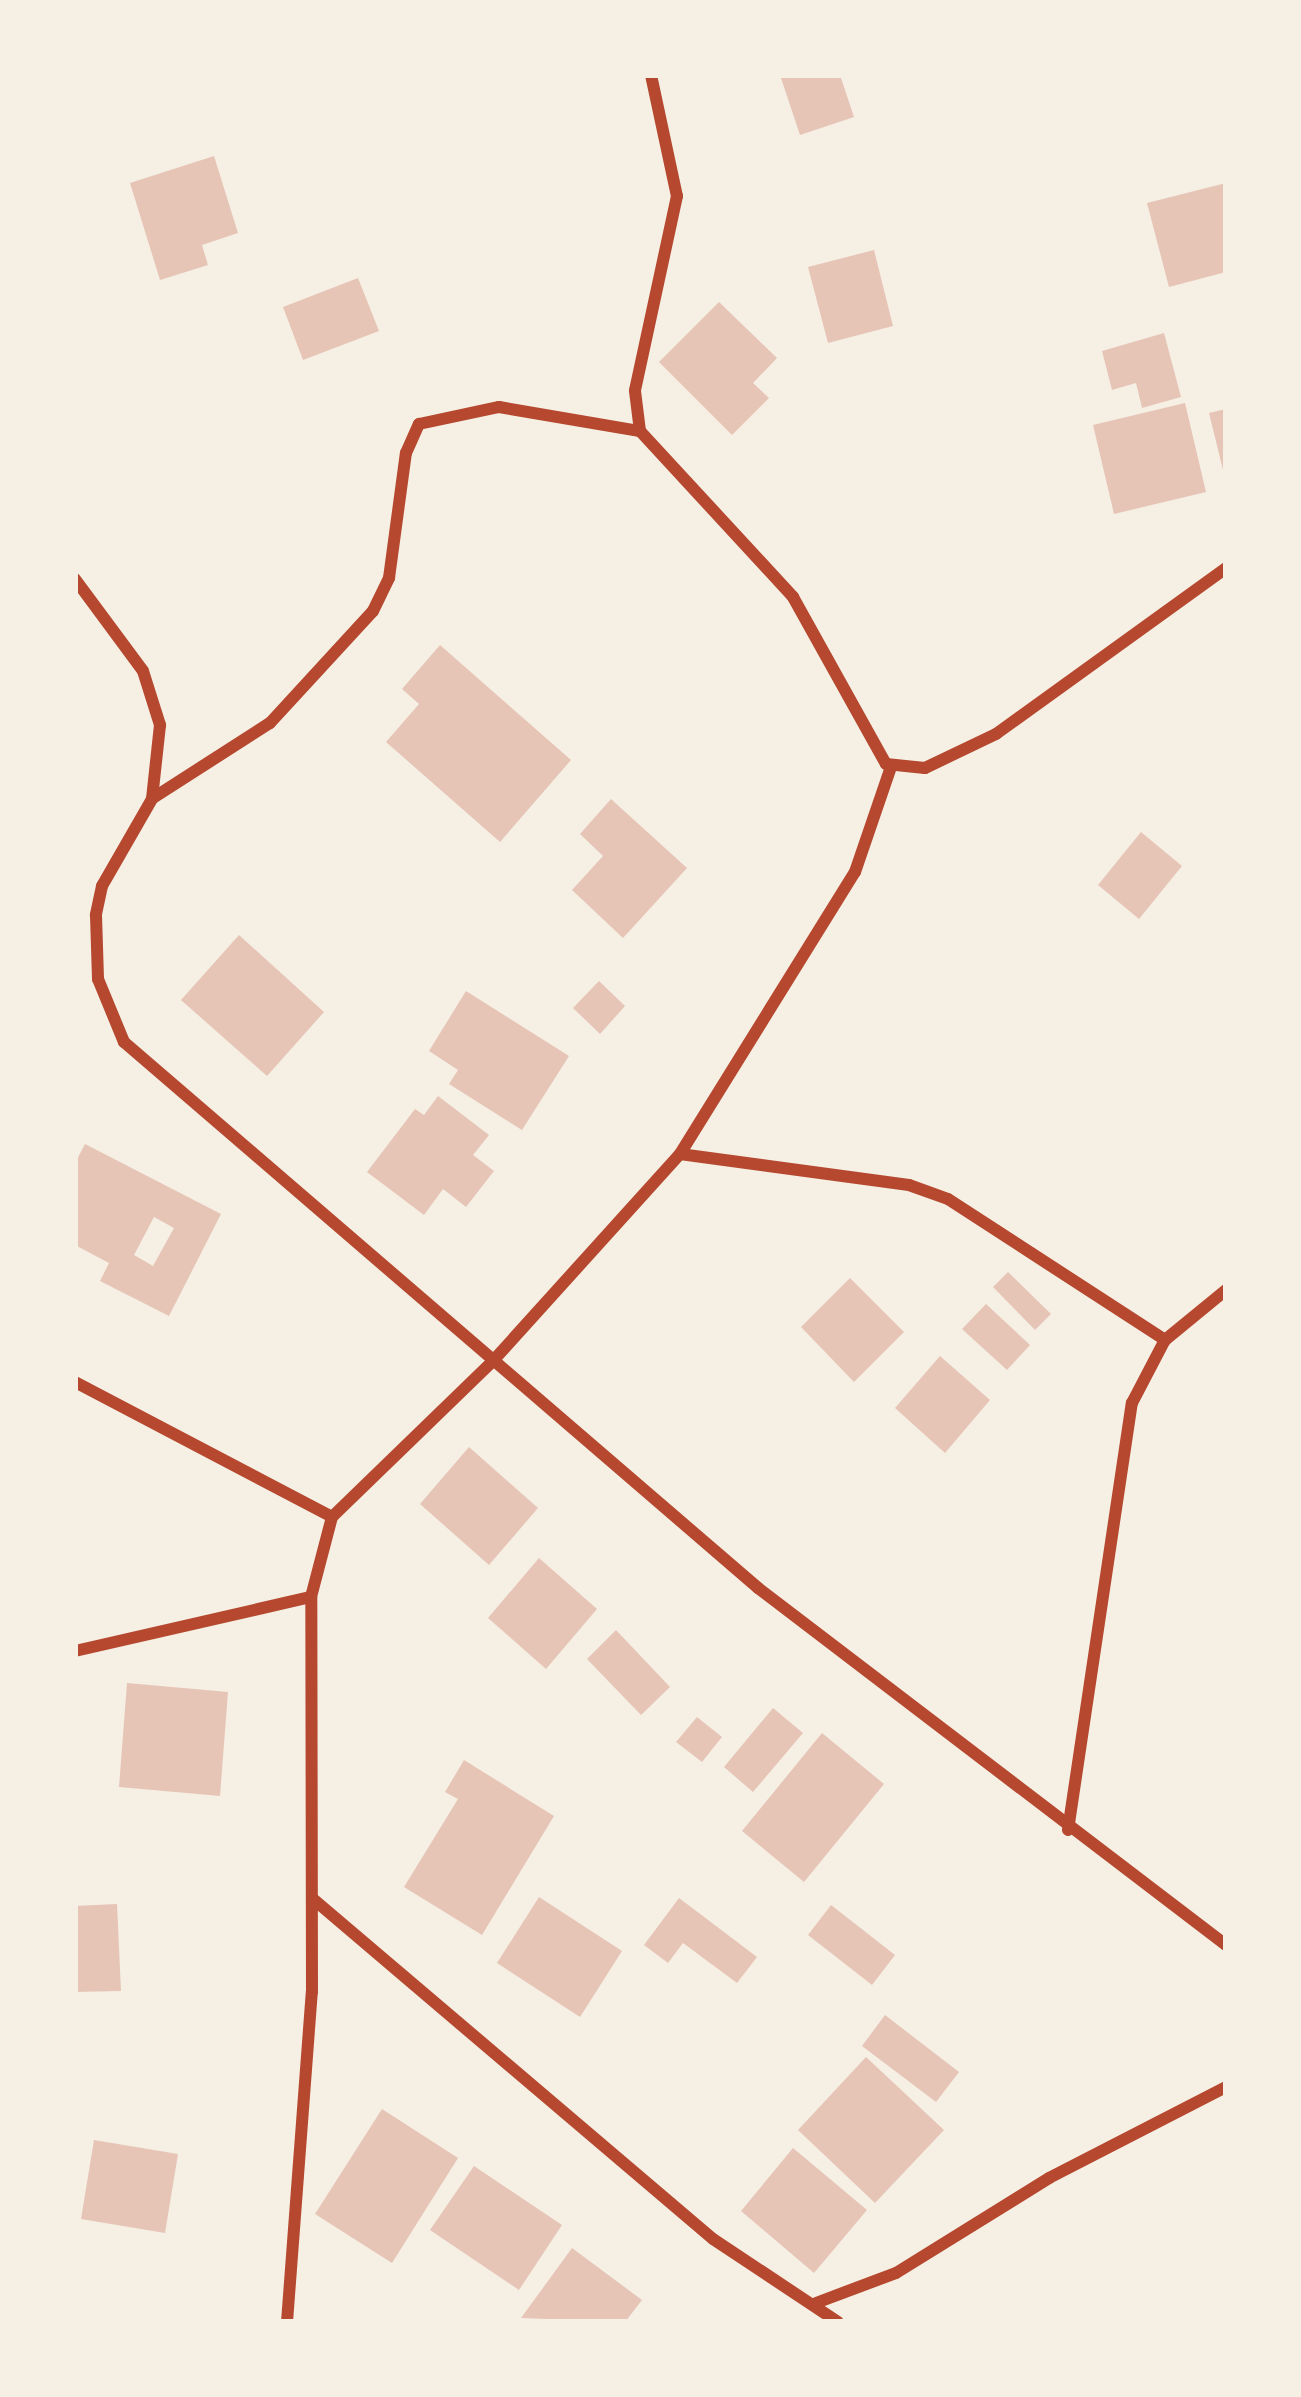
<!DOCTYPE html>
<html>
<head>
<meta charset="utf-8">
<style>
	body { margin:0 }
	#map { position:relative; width:1301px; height:2397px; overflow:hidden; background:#f6efe4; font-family:Commissioner,sans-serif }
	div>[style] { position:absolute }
	.building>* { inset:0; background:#e6c5b7 }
	.minor>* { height:12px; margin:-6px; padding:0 6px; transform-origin:6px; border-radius:6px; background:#b5482f }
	span { translate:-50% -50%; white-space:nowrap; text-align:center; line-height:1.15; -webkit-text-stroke:12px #f6efe4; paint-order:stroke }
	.frame { position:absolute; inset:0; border:78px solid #f6efe4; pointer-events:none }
</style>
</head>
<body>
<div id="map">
	<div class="building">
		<div style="clip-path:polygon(780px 75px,840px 75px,854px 117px,800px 135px)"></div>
		<div style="clip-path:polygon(214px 156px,238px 233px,202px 245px,208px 265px,160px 280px,130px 183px)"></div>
		<div style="clip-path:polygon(1226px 183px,1226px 272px,1169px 287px,1147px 203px)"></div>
		<div style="clip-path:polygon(874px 250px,893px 326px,828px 343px,808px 267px)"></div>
		<div style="clip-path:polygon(358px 278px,379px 331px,303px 360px,283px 307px)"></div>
		<div style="clip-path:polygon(719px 302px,777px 358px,753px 383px,769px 398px,732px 435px,659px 362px)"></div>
		<div style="clip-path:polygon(1164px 333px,1181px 397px,1142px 408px,1136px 383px,1112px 390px,1102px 351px)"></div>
		<div style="clip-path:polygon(1185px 403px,1206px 492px,1114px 514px,1093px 425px)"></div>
		<div style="clip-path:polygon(1226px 409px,1226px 473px,1224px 474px,1209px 413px)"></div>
		<div style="clip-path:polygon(440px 645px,571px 760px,500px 842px,386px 742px,419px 704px,402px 689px)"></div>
		<div style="clip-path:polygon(611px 799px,687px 868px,623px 938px,572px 890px,603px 856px,580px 834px)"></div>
		<div style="clip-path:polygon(1141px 832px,1182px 866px,1139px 919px,1098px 885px)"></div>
		<div style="clip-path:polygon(239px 935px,324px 1012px,267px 1076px,181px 1000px)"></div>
		<div style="clip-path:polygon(599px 981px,625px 1006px,600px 1034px,573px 1008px)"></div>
		<div style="clip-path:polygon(466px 991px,569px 1056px,522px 1130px,449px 1084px,458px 1070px,429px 1051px)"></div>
		<div style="clip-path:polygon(438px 1096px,489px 1135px,473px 1155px,494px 1171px,466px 1207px,443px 1189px,424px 1215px,367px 1172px,415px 1109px,424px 1115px)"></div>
		<div style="clip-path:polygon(evenodd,85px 1144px,221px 1214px,169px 1316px,100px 1281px,109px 1263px,75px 1245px,75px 1163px,85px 1144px,154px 1217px,174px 1228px,153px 1266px,134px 1255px,154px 1217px)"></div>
		<div style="clip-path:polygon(1008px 1272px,1051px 1314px,1035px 1330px,993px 1287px)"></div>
		<div style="clip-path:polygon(850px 1278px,904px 1332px,854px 1382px,801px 1327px)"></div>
		<div style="clip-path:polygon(986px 1304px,1030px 1345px,1007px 1370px,962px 1329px)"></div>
		<div style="clip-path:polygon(940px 1356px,990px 1400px,945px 1453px,895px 1408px)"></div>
		<div style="clip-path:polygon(469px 1447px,538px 1508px,489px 1565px,420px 1504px)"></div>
		<div style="clip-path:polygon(539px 1558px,597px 1609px,546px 1669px,488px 1618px)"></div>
		<div style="clip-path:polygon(616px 1630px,670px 1687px,641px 1715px,587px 1659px)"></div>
		<div style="clip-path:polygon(127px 1683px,228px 1692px,220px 1796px,119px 1787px)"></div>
		<div style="clip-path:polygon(773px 1708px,803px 1733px,753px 1792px,724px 1767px)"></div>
		<div style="clip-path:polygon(697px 1717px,722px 1737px,702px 1762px,676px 1742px)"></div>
		<div style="clip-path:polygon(822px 1733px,884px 1784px,804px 1882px,742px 1831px)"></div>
		<div style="clip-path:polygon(464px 1760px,554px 1816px,482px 1935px,404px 1887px,458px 1799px,445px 1792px)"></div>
		<div style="clip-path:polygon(539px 1897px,622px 1951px,580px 2017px,497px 1963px)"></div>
		<div style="clip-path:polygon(679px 1898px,757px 1957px,737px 1983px,683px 1943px,668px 1963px,644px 1945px)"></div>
		<div style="clip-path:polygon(117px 1904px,121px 1991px,75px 1992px,75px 1906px)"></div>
		<div style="clip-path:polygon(831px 1905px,895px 1955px,872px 1985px,808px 1935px)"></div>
		<div style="clip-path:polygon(885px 2015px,959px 2072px,936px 2102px,862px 2046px)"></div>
		<div style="clip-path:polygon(866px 2057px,944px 2130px,875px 2203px,798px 2130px)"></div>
		<div style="clip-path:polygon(382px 2109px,458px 2158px,392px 2263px,315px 2214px)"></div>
		<div style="clip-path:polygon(94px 2140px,178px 2154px,165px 2233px,81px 2219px)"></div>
		<div style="clip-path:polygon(793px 2148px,867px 2210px,814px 2273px,741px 2211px)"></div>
		<div style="clip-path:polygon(474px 2166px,562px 2225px,519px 2290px,430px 2230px)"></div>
		<div style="clip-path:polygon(572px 2248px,642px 2300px,625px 2322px,521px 2318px)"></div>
	</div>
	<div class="minor">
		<div style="left:651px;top:75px;width:124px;rotate:77.9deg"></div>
		<div style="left:677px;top:196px;width:199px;rotate:102.2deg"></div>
		<div style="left:635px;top:391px;width:40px;rotate:82.9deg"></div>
		<div style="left:640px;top:431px;width:226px;rotate:47.3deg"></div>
		<div style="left:793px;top:597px;width:191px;rotate:60.9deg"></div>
		<div style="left:886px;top:764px;width:39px;rotate:6deg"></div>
		<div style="left:925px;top:768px;width:79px;rotate:-25.6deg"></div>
		<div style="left:996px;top:734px;width:284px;rotate:-35.8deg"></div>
		<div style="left:75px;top:579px;width:114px;rotate:53.5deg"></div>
		<div style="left:143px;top:671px;width:57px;rotate:72.5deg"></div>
		<div style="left:160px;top:725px;width:74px;rotate:96.2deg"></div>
		<div style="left:152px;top:799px;width:100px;rotate:119.9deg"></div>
		<div style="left:102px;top:886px;width:30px;rotate:102deg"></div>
		<div style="left:96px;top:915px;width:64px;rotate:88.2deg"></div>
		<div style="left:98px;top:979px;width:68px;rotate:67.6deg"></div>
		<div style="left:124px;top:1042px;width:837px;rotate:40.73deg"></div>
		<div style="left:758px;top:1588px;width:589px;rotate:37.34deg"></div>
		<div style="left:153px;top:798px;width:139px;rotate:-32.7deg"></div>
		<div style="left:270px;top:723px;width:152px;rotate:-47.4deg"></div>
		<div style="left:373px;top:611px;width:37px;rotate:-64deg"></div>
		<div style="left:389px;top:578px;width:126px;rotate:-82.3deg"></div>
		<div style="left:406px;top:453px;width:32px;rotate:-66deg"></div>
		<div style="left:419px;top:424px;width:82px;rotate:-12deg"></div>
		<div style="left:499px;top:407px;width:143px;rotate:9.7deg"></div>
		<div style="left:680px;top:1154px;width:231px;rotate:7.7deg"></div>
		<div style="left:909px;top:1185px;width:41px;rotate:19.7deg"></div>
		<div style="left:948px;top:1199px;width:259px;rotate:33deg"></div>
		<div style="left:75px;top:1382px;width:290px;rotate:27.7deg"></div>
		<div style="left:75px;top:1651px;width:242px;rotate:-12.9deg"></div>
		<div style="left:1068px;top:1830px;width:432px;rotate:-81.5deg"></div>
		<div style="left:1132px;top:1403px;width:71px;rotate:-62.4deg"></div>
		<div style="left:1165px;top:1340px;width:79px;rotate:-39.3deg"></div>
		<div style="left:312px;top:1898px;width:526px;rotate:40.38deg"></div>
		<div style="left:713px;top:2239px;width:150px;rotate:33.6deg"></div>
		<div style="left:816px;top:2303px;width:85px;rotate:-20.6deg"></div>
		<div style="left:896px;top:2273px;width:180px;rotate:-31.8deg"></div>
		<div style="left:1049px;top:2178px;width:199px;rotate:-27.2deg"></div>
		<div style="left:287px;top:2322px;width:331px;rotate:-85.7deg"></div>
		<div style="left:312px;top:1992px;width:395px;rotate:-90.1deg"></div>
		<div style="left:311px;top:1597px;width:83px;rotate:-75.3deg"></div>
		<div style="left:332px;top:1517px;width:223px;rotate:-44.1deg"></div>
		<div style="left:492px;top:1362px;width:280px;rotate:-47.9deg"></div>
		<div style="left:680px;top:1154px;width:332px;rotate:-58.2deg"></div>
		<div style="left:855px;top:872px;width:111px;rotate:-71.1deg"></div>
	</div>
	<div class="frame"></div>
</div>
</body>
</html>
